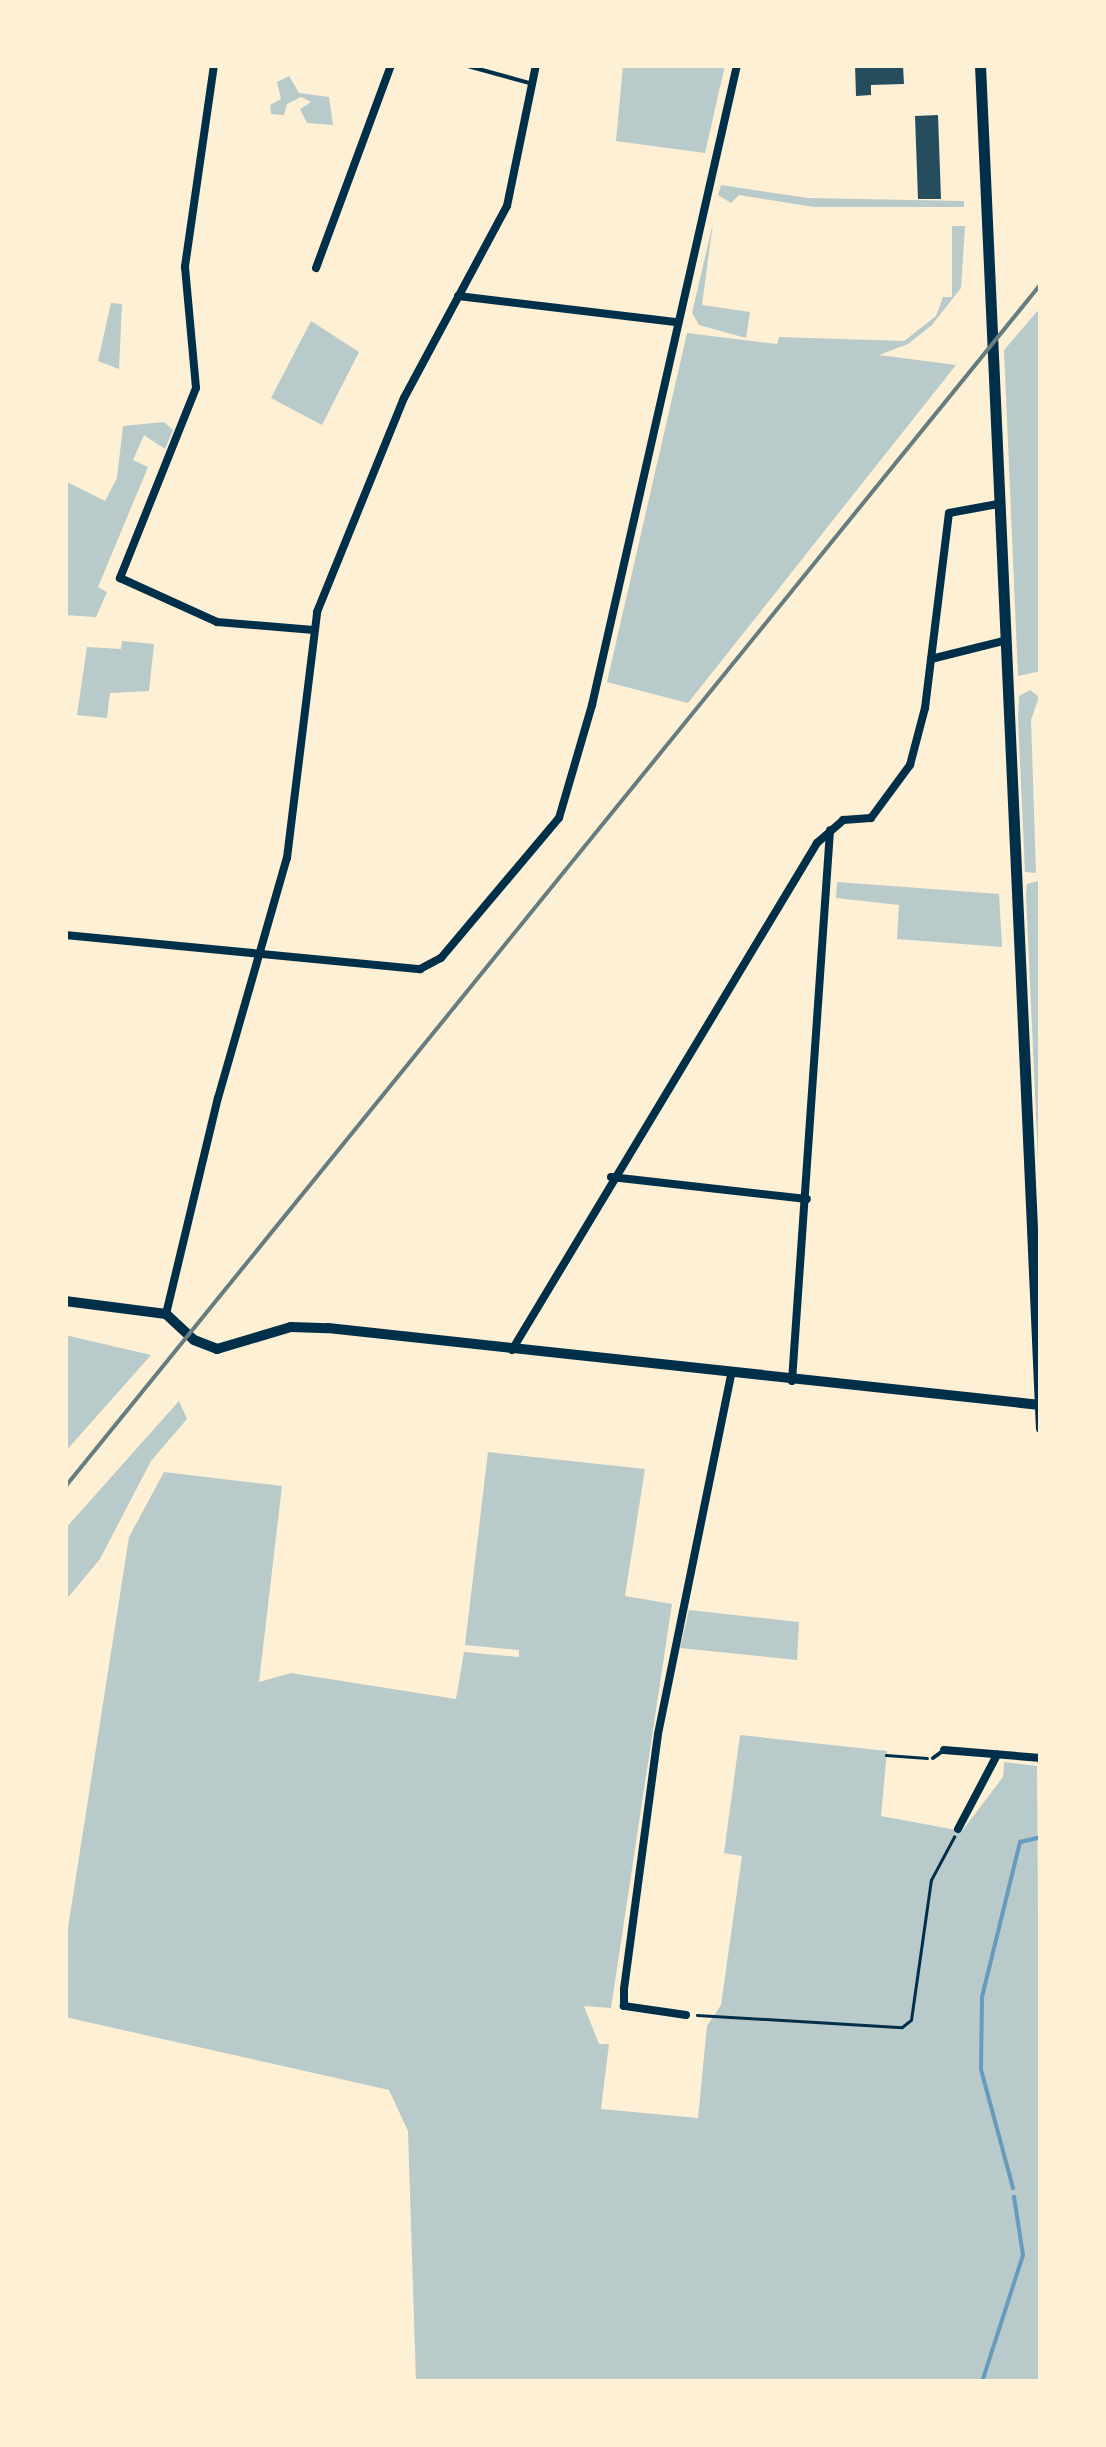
<!DOCTYPE html>
<html>
<head>
<meta charset="utf-8">
<style>
	body { margin:0 }
	#map { position:relative; width:1106px; height:2447px; overflow:hidden; background:#fdf0d5; font-family:Rubik,sans-serif }
	div>[style] { position:absolute }
	.green>* { inset:0; background:#b9caca }
	.stream>* { height:4px; margin:-2px; padding:0 2px; transform-origin:2px; border-radius:2px; background:#669bbc }
	.building>* { inset:0; background:#264d5e }
	.path>* { height:2.5px; margin:-1.25px; padding:0 1.25px; transform-origin:1.25px; border-radius:1.25px; background:#003049 }
	.service>* { height:4px; margin:-2px; padding:0 2px; transform-origin:2px; border-radius:2px; background:#003049 }
	.minor>* { height:8px; margin:-4px; padding:0 4px; transform-origin:4px; border-radius:4px; background:#003049 }
	.tertiary>* { height:10px; margin:-5px; padding:0 5px; transform-origin:5px; border-radius:5px; background:#003049 }
	.secondary>* { height:11px; margin:-5.5px; padding:0 5.5px; transform-origin:5.5px; border-radius:5.5px; background:#003049 }
	.rail>* { height:4px; margin:-2px; padding:0 2px; transform-origin:2px; border-radius:2px; background:#657d81 }
	span { translate:-50% -50%; white-space:nowrap; text-align:center; line-height:1.15; -webkit-text-stroke:8px #fdf0d5; paint-order:stroke }
	.frame { position:absolute; inset:0; border:68px solid #fdf0d5; pointer-events:none }
</style>
</head>
<body>
<div id="map">
	<div class="green">
		<div style="clip-path:polygon(623px 65px,725px 65px,705px 153px,616px 141px)"></div>
		<div style="clip-path:polygon(289px 76px,299px 93px,329px 97px,333px 125px,307px 123px,300px 109px,311px 102px,301px 97px,287px 104px,284px 115px,271px 114px,270px 105px,281px 99px,277px 82px)"></div>
		<div style="clip-path:polygon(721px 185px,808px 198px,964px 201px,964px 207px,814px 207px,739px 195px,731px 203px,718px 195px)"></div>
		<div style="clip-path:polygon(713px 223px,702px 305px,750px 312px,746px 338px,699px 325px,692px 313px)"></div>
		<div style="clip-path:polygon(952px 226px,965px 226px,961px 288px,932px 325px,908px 344px,879px 355px,956px 365px,688px 703px,607px 682px,687px 333px,777px 344px,779px 337px,904px 341px,936px 316px,943px 297px,952px 297px)"></div>
		<div style="clip-path:polygon(111px 303px,122px 304px,119px 369px,98px 361px)"></div>
		<div style="clip-path:polygon(1041px 307px,1041px 671px,1018px 676px,1004px 350px)"></div>
		<div style="clip-path:polygon(311px 321px,359px 352px,322px 425px,271px 398px)"></div>
		<div style="clip-path:polygon(164px 422px,173px 430px,165px 449px,144px 435px,133px 460px,148px 467px,98px 587px,107px 592px,96px 617px,65px 615px,65px 481px,105px 501px,117px 478px,123px 426px)"></div>
		<div style="clip-path:polygon(122px 641px,154px 644px,149px 691px,110px 693px,107px 718px,77px 715px,87px 647px,121px 649px)"></div>
		<div style="clip-path:polygon(1030px 690px,1039px 697px,1031px 720px,1036px 873px,1025px 872px,1018px 717px,1019px 696px)"></div>
		<div style="clip-path:polygon(1038px 881px,1041px 966px,1041px 1226px,1026px 894px,1027px 884px)"></div>
		<div style="clip-path:polygon(837px 882px,999px 894px,1002px 947px,897px 939px,899px 905px,836px 898px)"></div>
		<div style="clip-path:polygon(65px 1335px,151px 1355px,65px 1452px)"></div>
		<div style="clip-path:polygon(179px 1401px,187px 1419px,151px 1461px,100px 1559px,65px 1601px,65px 1529px)"></div>
		<div style="clip-path:polygon(488px 1452px,645px 1469px,625px 1596px,672px 1604px,611px 2008px,584px 2006px,599px 2044px,609px 2044px,601px 2109px,698px 2118px,707px 2026px,721px 2005px,742px 1856px,724px 1853px,740px 1735px,887px 1751px,881px 1816px,962px 1831px,1003px 1777px,1004px 1762px,1037px 1766px,1041px 2382px,416px 2382px,408px 2131px,389px 2090px,65px 2017px,65px 1947px,129px 1537px,164px 1472px,282px 1486px,259px 1682px,291px 1673px,456px 1699px,464px 1652px,519px 1657px,519px 1650px,465px 1645px)"></div>
		<div style="clip-path:polygon(689px 1610px,799px 1622px,797px 1660px,680px 1648px)"></div>
	</div>
	<div class="stream">
		<div style="left:1013px;top:2188px;width:123px;rotate:-105.1deg"></div>
		<div style="left:981px;top:2069px;width:72px;rotate:-89.2deg"></div>
		<div style="left:982px;top:1997px;width:160px;rotate:-76.2deg"></div>
		<div style="left:1020px;top:1842px;width:22px;rotate:-13deg"></div>
		<div style="left:982px;top:2382px;width:133px;rotate:-72.1deg"></div>
		<div style="left:1023px;top:2255px;width:59px;rotate:-98.8deg"></div>
	</div>
	<div class="building">
		<div style="clip-path:polygon(855px 65px,903px 65px,904px 84px,871px 85px,871px 95px,856px 96px)"></div>
		<div style="clip-path:polygon(938px 115px,941px 199px,918px 199px,915px 116px)"></div>
	</div>
	<div class="path">
		<div style="left:886px;top:1755px;width:41px;rotate:4.2deg"></div>
		<div style="left:697px;top:2015px;width:205px;rotate:3.4deg"></div>
		<div style="left:902px;top:2027px;width:11px;rotate:-38deg"></div>
		<div style="left:911px;top:2020px;width:141px;rotate:-81.9deg"></div>
		<div style="left:931px;top:1880px;width:49px;rotate:-61.9deg"></div>
	</div>
	<div class="service">
		<div style="left:464px;top:65px;width:72px;rotate:15.4deg"></div>
		<div style="left:933px;top:1758px;width:14px;rotate:-36deg"></div>
	</div>
	<div class="minor">
		<div style="left:214px;top:65px;width:204px;rotate:98.2deg"></div>
		<div style="left:185px;top:267px;width:121px;rotate:84.8deg"></div>
		<div style="left:196px;top:388px;width:205px;rotate:111.8deg"></div>
		<div style="left:120px;top:578px;width:107px;rotate:24.4deg"></div>
		<div style="left:217px;top:622px;width:97px;rotate:4.7deg"></div>
		<div style="left:316px;top:268px;width:216px;rotate:-69.7deg"></div>
		<div style="left:458px;top:296px;width:221px;rotate:6.8deg"></div>
		<div style="left:931px;top:659px;width:75px;rotate:-13.9deg"></div>
		<div style="left:65px;top:935px;width:357px;rotate:5.5deg"></div>
		<div style="left:420px;top:969px;width:24px;rotate:-28deg"></div>
		<div style="left:441px;top:958px;width:183px;rotate:-49.9deg"></div>
		<div style="left:559px;top:818px;width:118px;rotate:-73.7deg"></div>
		<div style="left:592px;top:705px;width:656px;rotate:-77.23deg"></div>
		<div style="left:611px;top:1177px;width:197px;rotate:6.4deg"></div>
		<div style="left:166px;top:1314px;width:222px;rotate:-76.5deg"></div>
		<div style="left:218px;top:1098px;width:250px;rotate:-74deg"></div>
		<div style="left:287px;top:858px;width:248px;rotate:-83deg"></div>
		<div style="left:317px;top:612px;width:231px;rotate:-67.9deg"></div>
		<div style="left:404px;top:398px;width:218px;rotate:-61.8deg"></div>
		<div style="left:507px;top:206px;width:144px;rotate:-78.4deg"></div>
		<div style="left:512px;top:1350px;width:592px;rotate:-58.97deg"></div>
		<div style="left:817px;top:843px;width:35px;rotate:-41deg"></div>
		<div style="left:843px;top:820px;width:28px;rotate:-4deg"></div>
		<div style="left:871px;top:818px;width:66px;rotate:-53.7deg"></div>
		<div style="left:910px;top:765px;width:59px;rotate:-75.3deg"></div>
		<div style="left:925px;top:708px;width:196px;rotate:-83deg"></div>
		<div style="left:949px;top:513px;width:50px;rotate:-10.4deg"></div>
		<div style="left:792px;top:1381px;width:552px;rotate:-86.05deg"></div>
		<div style="left:944px;top:1750px;width:97px;rotate:4.7deg"></div>
		<div style="left:958px;top:1829px;width:84px;rotate:-62.2deg"></div>
		<div style="left:686px;top:2015px;width:63px;rotate:-171.7deg"></div>
		<div style="left:624px;top:2006px;width:17px;rotate:-90deg"></div>
		<div style="left:624px;top:1989px;width:257px;rotate:-82.4deg"></div>
		<div style="left:658px;top:1734px;width:366px;rotate:-78.5deg"></div>
	</div>
	<div class="tertiary">
		<div style="left:65px;top:1301px;width:102px;rotate:7.3deg"></div>
		<div style="left:166px;top:1314px;width:38px;rotate:43deg"></div>
		<div style="left:194px;top:1340px;width:25px;rotate:21deg"></div>
		<div style="left:217px;top:1349px;width:77px;rotate:-16.6deg"></div>
		<div style="left:291px;top:1327px;width:37px;rotate:2deg"></div>
		<div style="left:328px;top:1328px;width:716px;rotate:6.17deg"></div>
	</div>
	<div class="secondary">
		<div style="left:980px;top:65px;width:1364px;rotate:87.44deg"></div>
	</div>
	<div class="rail">
		<div style="left:65px;top:1487px;width:1549px;rotate:-50.95deg"></div>
	</div>
	<div class="frame"></div>
</div>
</body>
</html>
